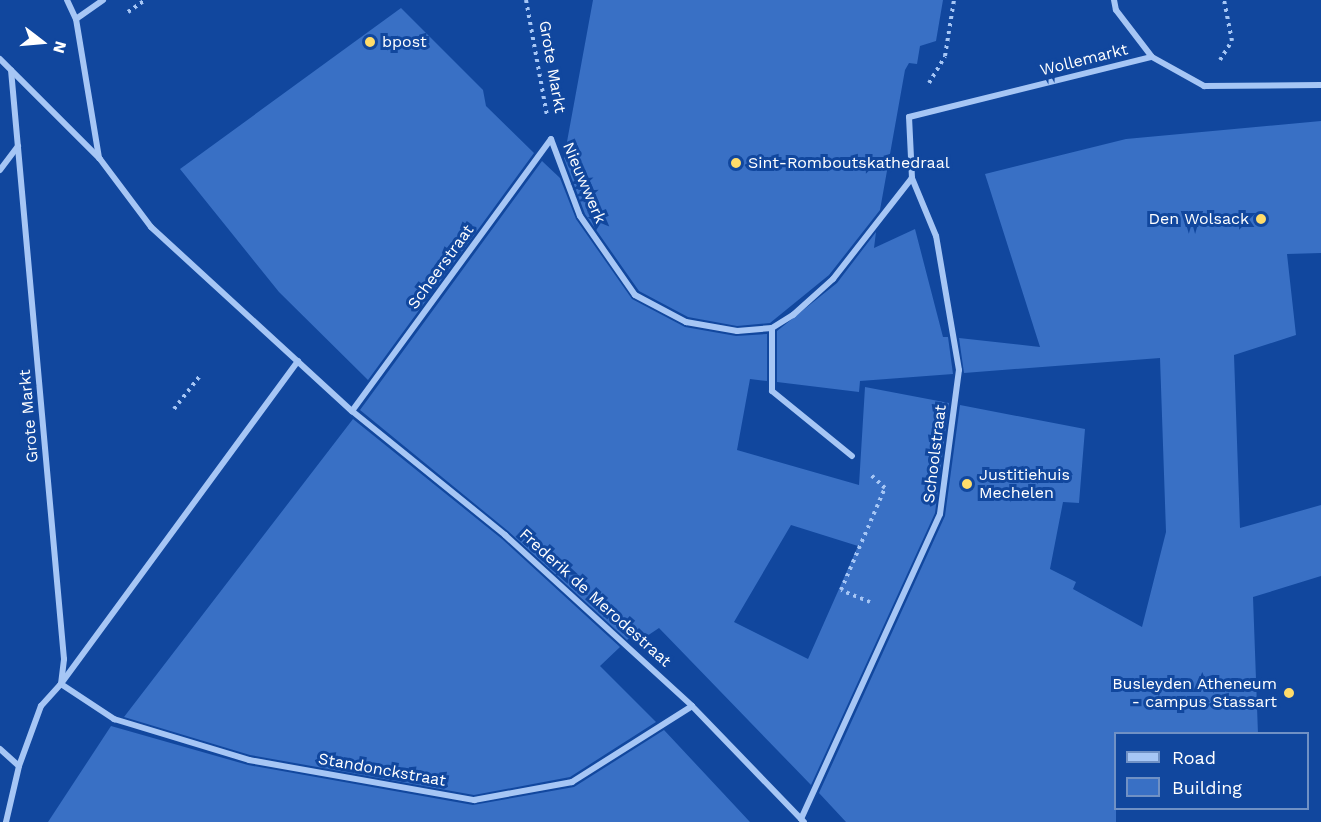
<!DOCTYPE html>
<html>
<head>
<meta charset="utf-8">
<style>
	body { margin:0 }
	#map { position:relative; width:1321px; height:822px; overflow:hidden; background:#11479e; font-family:"Work Sans",sans-serif }
	div>[style] { position:absolute }
	.building>* { inset:0; background:#3970c5 }
	.path>* { height:4px; margin-top:-2px; transform-origin:0; background:repeating-linear-gradient(90deg,#a6c6f5 0 3px,transparent 0 7.5px) }
	.street>* { height:6px; margin:-3px; padding:0 3px; transform-origin:3px; border-radius:3px; background:#a6c6f5 }
	.dots>* { width:16px; height:16px; translate:-50% -50%; box-sizing:border-box; border:3px solid #11479e; border-radius:50% }
	span { translate:-50% -50%; white-space:nowrap; text-align:center; line-height:1.15; -webkit-text-stroke:6px #11479e; paint-order:stroke }
	.poi-label { font-size:16px; color:#fff }
	.left { translate:0 -50%; text-align:left }
	.right { translate:-100% -50%; text-align:right }
	.street-label { font-size:16px; color:#fff }
	.legend { position:absolute; left:1114px; top:732px; width:195px; height:78px; box-sizing:border-box; background:#11479e; border:2px solid #7091c5; margin:0; padding:8px 10px; list-style:none; font-size:18px; color:#fff }
	.legend li { display:flex; align-items:center; gap:12px; height:30px }
	.legend b { width:30px; border:2px solid #7091c5 }
	.north { position:absolute; left:12px; top:12px; width:60px; height:60px; -webkit-text-stroke:4px #11479e; paint-order:stroke; rotate:106deg; font-size:16px; font-weight:700; line-height:24px; text-align:center; color:#fff }
	.north::after { content:''; display:block; margin:auto; width:21px; height:27px; background:#fff; clip-path:polygon(50% 0,100% 100%,50% 72%,0 100%) }
</style>
</head>
<body>
<div id="map">
	<div class="building">
		<div style="clip-path:polygon(593px 0,943px 0,936px 41px,920px 46px,917px 64px,909px 63px,905px 70px,880px 210px,829px 275px,770px 323px,737px 326px,688px 317px,639px 291px,585px 214px,564px 158px)"></div>
		<div style="clip-path:polygon(401px 8px,483px 90px,486px 106px,534px 153px,368px 380px,279px 292px,180px 169px)"></div>
		<div style="clip-path:polygon(1321px 121px,1321px 253px,1287px 254px,1296px 335px,1234px 355px,1240px 528px,1321px 505px,1321px 576px,1253px 597px,1258px 734px,1116px 734px,1116px 822px,846px 822px,819px 793px,945px 516px,960px 405px,1085px 429px,1079px 503px,1063px 502px,1050px 569px,1076px 582px,1073px 589px,1142px 627px,1166px 532px,1160px 358px,964px 373px,959px 338px,1040px 347px,985px 174px,1126px 139px)"></div>
		<div style="clip-path:polygon(evenodd,542px 161px,560px 178px,576px 219px,632px 299px,685px 327px,736px 336px,767px 334px,767px 381px,750px 379px,737px 450px,859px 485px,865px 387px,949px 403px,935px 513px,811px 785px,659px 628px,647px 636px,639px 628px,627px 640px,508px 531px,360px 410px,542px 161px,791px 525px,858px 546px,808px 659px,734px 622px,791px 525px)"></div>
		<div style="clip-path:polygon(915px 229px,943px 337px,948px 337px,953px 374px,860px 381px,859px 392px,777px 382px,777px 331px,837px 283px,876px 232px,874px 248px)"></div>
		<div style="clip-path:polygon(353px 419px,502px 539px,620px 647px,600px 666px,656px 722px,570px 777px,474px 795px,250px 755px,124px 717px)"></div>
		<div style="clip-path:polygon(111px 726px,248px 765px,473px 805px,574px 787px,664px 730px,750px 822px,48px 822px)"></div>
	</div>
	<div class="path">
		<div style="left:526px;top:0;width:117px;rotate:79.7deg"></div>
		<div style="left:128px;top:12px;width:21px;rotate:-35deg"></div>
		<div style="left:1220px;top:60px;width:22px;rotate:-58deg"></div>
		<div style="left:1232px;top:41px;width:42px;rotate:-101deg"></div>
		<div style="left:929px;top:83px;width:31px;rotate:-59deg"></div>
		<div style="left:945px;top:56px;width:57px;rotate:-80.9deg"></div>
		<div style="left:174px;top:409px;width:41px;rotate:-52deg"></div>
		<div style="left:870px;top:602px;width:31px;rotate:-158deg"></div>
		<div style="left:841px;top:590px;width:111px;rotate:-66.7deg"></div>
		<div style="left:885px;top:488px;width:21px;rotate:-137deg"></div>
	</div>
	<div class="street">
		<div style="left:67px;top:0;width:21px;rotate:65deg"></div>
		<div style="left:76px;top:19px;width:141px;rotate:80.6deg"></div>
		<div style="left:1114px;top:0;width:10px;rotate:79deg"></div>
		<div style="left:1116px;top:10px;width:59px;rotate:52.5deg"></div>
		<div style="left:1152px;top:57px;width:60px;rotate:29.1deg"></div>
		<div style="left:1204px;top:86px;width:117px;rotate:-0.5deg"></div>
		<div style="left:76px;top:19px;width:33px;rotate:-35deg"></div>
		<div style="left:0;top:59px;width:141px;rotate:45deg"></div>
		<div style="left:100px;top:159px;width:85px;rotate:53.1deg"></div>
		<div style="left:151px;top:227px;width:273px;rotate:42.5deg"></div>
		<div style="left:352px;top:411px;width:197px;rotate:39deg"></div>
		<div style="left:505px;top:535px;width:253px;rotate:42.4deg"></div>
		<div style="left:692px;top:706px;width:161px;rotate:46deg"></div>
		<div style="left:551px;top:139px;width:82px;rotate:69.4deg"></div>
		<div style="left:580px;top:216px;width:96px;rotate:55.2deg"></div>
		<div style="left:635px;top:295px;width:58px;rotate:27.9deg"></div>
		<div style="left:686px;top:322px;width:52px;rotate:10deg"></div>
		<div style="left:737px;top:331px;width:35px;rotate:-5deg"></div>
		<div style="left:772px;top:328px;width:25px;rotate:-32deg"></div>
		<div style="left:793px;top:315px;width:54px;rotate:-42deg"></div>
		<div style="left:833px;top:279px;width:128px;rotate:-52deg"></div>
		<div style="left:0;top:170px;width:30px;rotate:-53deg"></div>
		<div style="left:772px;top:328px;width:63px;rotate:90deg"></div>
		<div style="left:772px;top:391px;width:103px;rotate:39.1deg"></div>
		<div style="left:298px;top:361px;width:401px;rotate:126.3deg"></div>
		<div style="left:61px;top:684px;width:64px;rotate:33.4deg"></div>
		<div style="left:114px;top:719px;width:141px;rotate:16.9deg"></div>
		<div style="left:249px;top:760px;width:229px;rotate:10.1deg"></div>
		<div style="left:474px;top:800px;width:100px;rotate:-10.4deg"></div>
		<div style="left:572px;top:782px;width:142px;rotate:-32.3deg"></div>
		<div style="left:352px;top:411px;width:337px;rotate:-53.8deg"></div>
		<div style="left:0;top:749px;width:25px;rotate:42deg"></div>
		<div style="left:801px;top:819px;width:335px;rotate:-65.5deg"></div>
		<div style="left:940px;top:514px;width:145px;rotate:-82.5deg"></div>
		<div style="left:959px;top:370px;width:136px;rotate:-99.7deg"></div>
		<div style="left:936px;top:236px;width:63px;rotate:-112.5deg"></div>
		<div style="left:912px;top:178px;width:61px;rotate:-92.8deg"></div>
		<div style="left:909px;top:117px;width:250px;rotate:-13.9deg"></div>
		<div style="left:6px;top:822px;width:57px;rotate:-76.9deg"></div>
		<div style="left:19px;top:766px;width:64px;rotate:-69.9deg"></div>
		<div style="left:41px;top:706px;width:30px;rotate:-48deg"></div>
		<div style="left:61px;top:684px;width:25px;rotate:-83deg"></div>
		<div style="left:64px;top:659px;width:591px;rotate:-95.14deg"></div>
	</div>
	<div class="dots">
		<div style="left:370px;top:42px;background:#ffdc6a"></div>
		<div style="left:736px;top:163px;background:#ffdc6a"></div>
		<div style="left:1261px;top:219px;background:#ffdc6a"></div>
		<div style="left:967px;top:484px;background:#ffdc6a"></div>
		<div style="left:1289px;top:693px;background:#ffdc6a"></div>
	</div>
	<div class="poi-label">
		<span class="left" style="left:382px;top:42px">bpost</span>
		<span class="left" style="left:748px;top:163px">Sint-Romboutskathedraal</span>
		<span class="right" style="left:1249px;top:219px">Den Wolsack</span>
		<span class="left" style="left:979px;top:484px">Justitiehuis<br>Mechelen</span>
		<span class="right" style="left:1277px;top:693px">Busleyden Atheneum<br>- campus Stassart</span>
	</div>
	<div class="street-label">
		<span style="left:1084px;top:60px;rotate:-14deg">Wollemarkt</span>
		<span style="left:552px;top:67px;rotate:80deg">Grote Markt</span>
		<span style="left:584px;top:183px;rotate:67deg">Nieuwwerk</span>
		<span style="left:441px;top:267px;rotate:-54deg">Scheerstraat</span>
		<span style="left:29px;top:416px;rotate:-95deg">Grote Markt</span>
		<span style="left:935px;top:454px;rotate:-83deg">Schoolstraat</span>
		<span style="left:595px;top:598px;rotate:42deg">Frederik de Merodestraat</span>
		<span style="left:382px;top:770px;rotate:10deg">Standonckstraat</span>
	</div>
	<ul class="legend">
	<li><b style="height:8px;background:#a6c6f5"></b>Road</li>
	<li><b style="height:16px;background:#3970c5"></b>Building</li>
	</ul>
	<div class="north">N</div>
</div>
</body>
</html>
